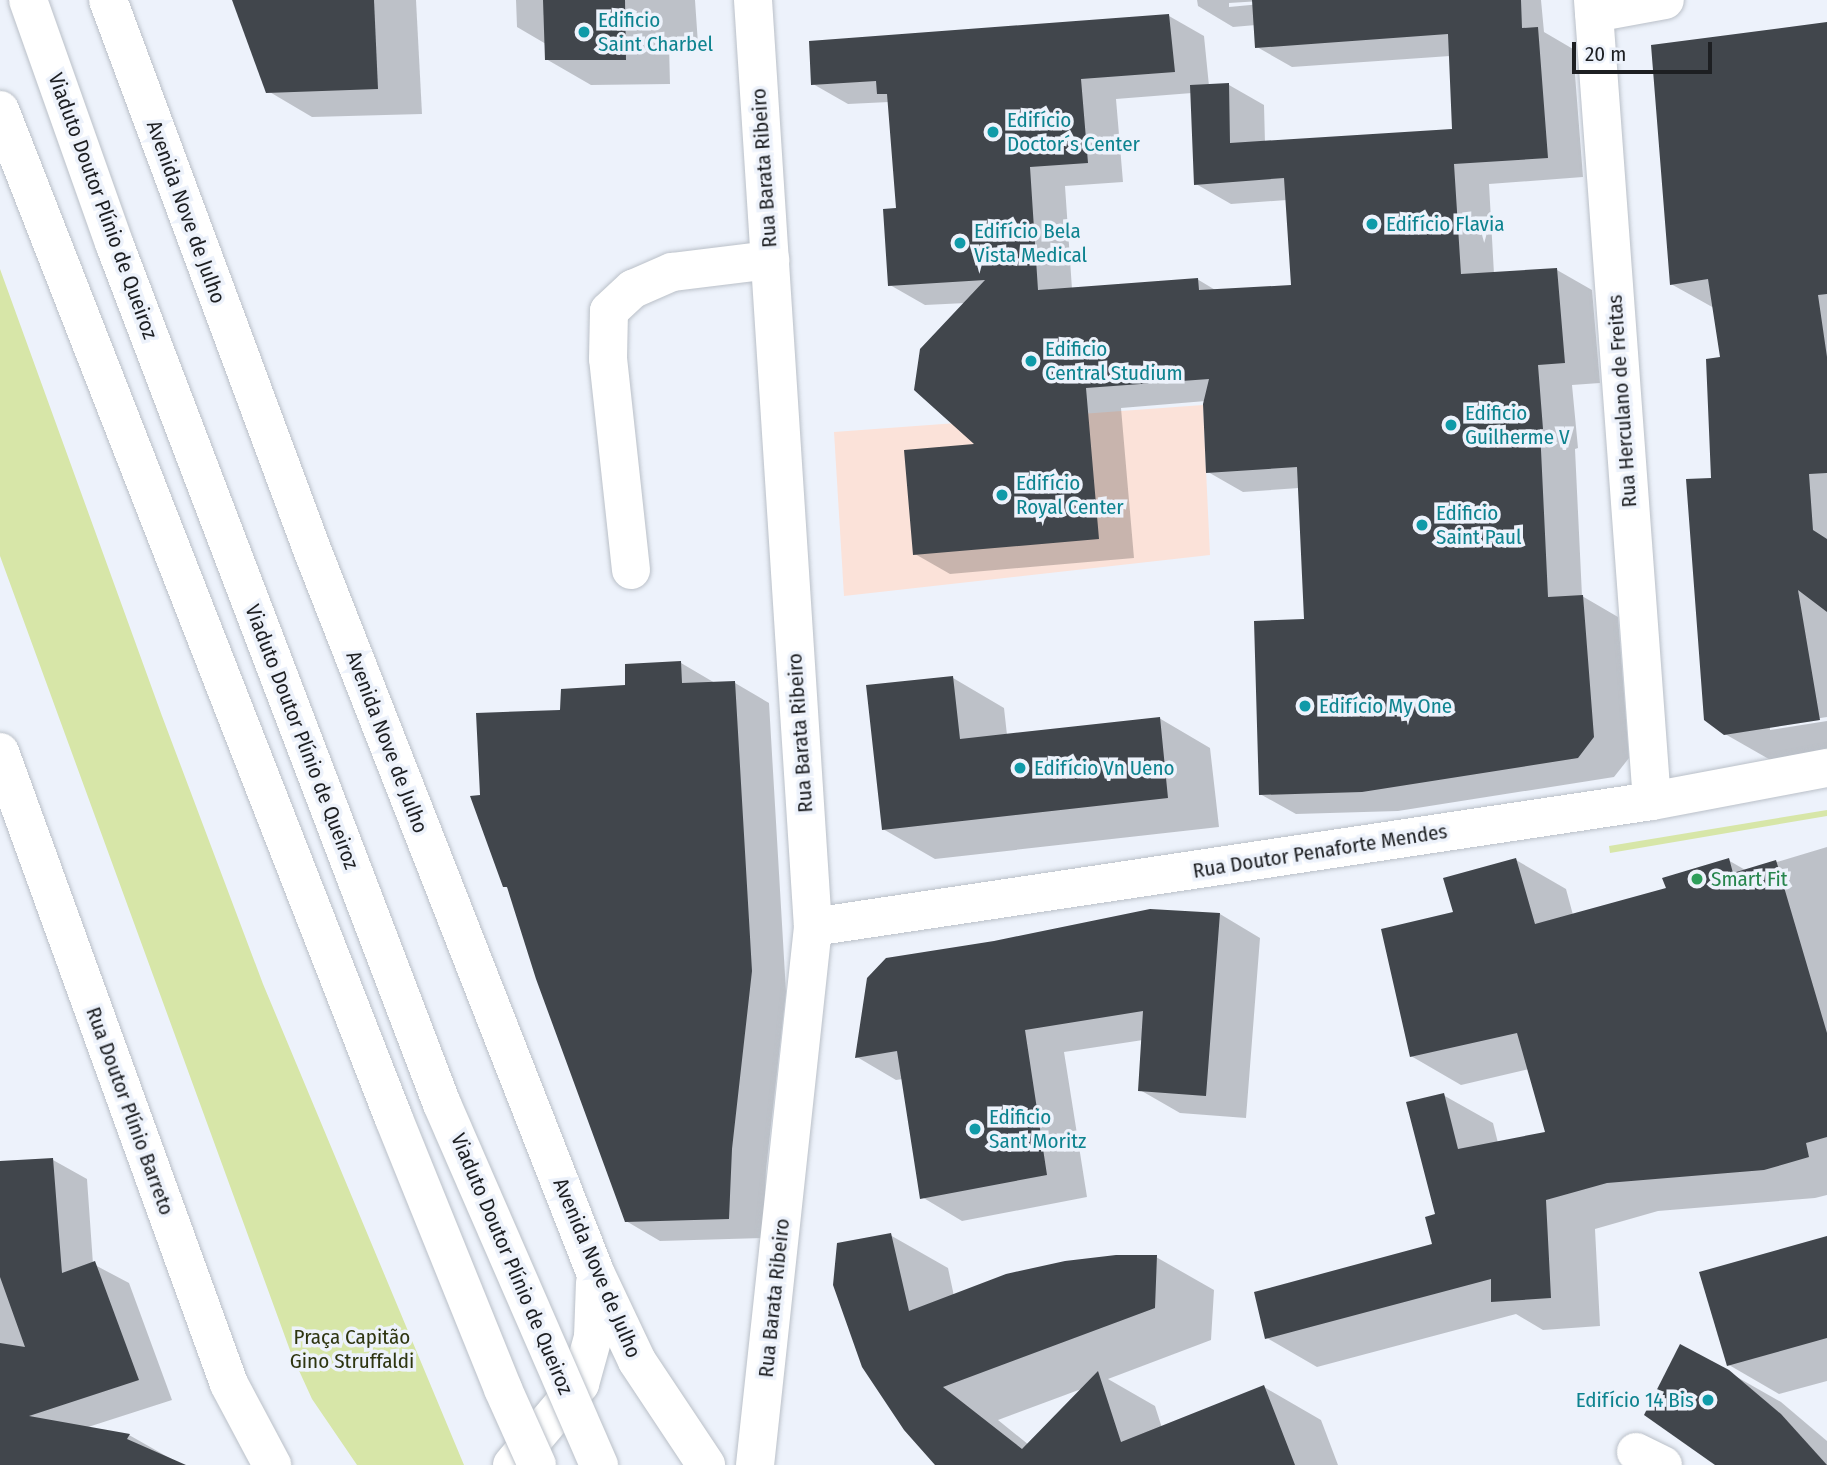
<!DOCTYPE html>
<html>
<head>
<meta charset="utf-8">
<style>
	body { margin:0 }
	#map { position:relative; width:1827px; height:1465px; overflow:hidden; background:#edf2fb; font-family:"Fira Sans Condensed",sans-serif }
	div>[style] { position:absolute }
	.commercial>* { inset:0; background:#fbe2d9 }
	.green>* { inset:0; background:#d7e6a8 }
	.shadow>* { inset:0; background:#0003 }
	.building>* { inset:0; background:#41464c }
	.roads { filter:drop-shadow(0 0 2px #bac0c8) drop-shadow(0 0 2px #bac0c8) }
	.minor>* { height:38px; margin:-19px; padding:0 19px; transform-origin:19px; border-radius:19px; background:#fff }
	.major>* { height:38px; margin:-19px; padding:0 19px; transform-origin:19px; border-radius:19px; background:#fff }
	.bridges { filter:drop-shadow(0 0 2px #bac0c8) drop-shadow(0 0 2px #bac0c8) }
	.major-bridge>* { height:38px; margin:-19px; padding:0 19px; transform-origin:19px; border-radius:19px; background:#fff }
	.dots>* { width:19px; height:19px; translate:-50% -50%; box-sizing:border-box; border:4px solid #edf2fb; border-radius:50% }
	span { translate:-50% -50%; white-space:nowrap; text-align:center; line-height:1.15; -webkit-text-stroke:7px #edf2fb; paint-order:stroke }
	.culture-label { font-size:21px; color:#0d838f }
	.left { translate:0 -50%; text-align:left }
	.right { translate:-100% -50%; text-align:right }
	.street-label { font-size:21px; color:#1d1f22 }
	.leisure-label { font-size:21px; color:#27864d }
	.park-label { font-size:21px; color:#2e3510 }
	.scale { position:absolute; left:1572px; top:42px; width:140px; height:32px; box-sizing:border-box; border:4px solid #1d1f22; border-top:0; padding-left:9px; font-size:21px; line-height:24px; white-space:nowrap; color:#1d1f22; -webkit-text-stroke:5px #edf2fb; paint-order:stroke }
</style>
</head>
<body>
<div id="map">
	<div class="commercial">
		<div style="clip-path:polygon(1203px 405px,1210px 555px,844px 596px,834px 432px)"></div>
	</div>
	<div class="green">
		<div style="clip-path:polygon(0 269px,162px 716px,263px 984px,464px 1465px,357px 1465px,312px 1399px,291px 1353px,0 556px)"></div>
		<div style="clip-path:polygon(1827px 810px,1827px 816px,1610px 853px,1609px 846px)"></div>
	</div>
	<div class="shadow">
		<div style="clip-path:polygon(234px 0,416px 0,422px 114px,312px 117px,268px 91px)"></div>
		<div style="clip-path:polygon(516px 0,695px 0,698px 44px,669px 44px,670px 84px,591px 85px,546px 59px,546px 44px,517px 27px)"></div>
		<div style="clip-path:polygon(evenodd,1197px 0,1541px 0,1544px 32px,1573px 49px,1583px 177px,1489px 184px,1494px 274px,1557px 270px,1592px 290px,1600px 383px,1572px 385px,1578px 448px,1575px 449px,1582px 596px,1618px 617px,1629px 758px,1614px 777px,1398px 811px,1296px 814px,1260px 794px,1306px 621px,1299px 488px,1243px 492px,1208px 472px,1206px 401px,1121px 408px,1134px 558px,950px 574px,915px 554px,978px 446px,966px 303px,925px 305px,890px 285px,898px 210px,889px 102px,848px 104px,813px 84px,1169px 16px,1204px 36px,1209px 86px,1229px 85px,1264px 105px,1265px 143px,1454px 130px,1450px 56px,1292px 67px,1257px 47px,1256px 25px,1233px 27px,1198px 6px,1197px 0,1261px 1px,1261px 4px,1229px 7px,1229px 3px,1261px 1px,1197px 0,1192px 93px,1196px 184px,1231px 204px,1287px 200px,1293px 286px,1217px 291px,1197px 279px,1072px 289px,1065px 186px,1123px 182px,1116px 99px,1192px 93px)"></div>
		<div style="clip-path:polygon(1827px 24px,1827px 717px,1770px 726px,1770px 730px,1827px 721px,1827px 769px,1795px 774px,1725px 734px,1713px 479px,1722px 358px,1714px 308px,1671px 284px,1653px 46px)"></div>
		<div style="clip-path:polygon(681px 663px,715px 683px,735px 683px,769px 703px,786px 992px,766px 1170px,763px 1238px,660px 1241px,626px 1221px,510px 889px,504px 886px,482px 797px,562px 712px)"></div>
		<div style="clip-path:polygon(953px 678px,1004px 708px,1007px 735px,1159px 718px,1210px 748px,1219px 827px,935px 859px,883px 829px)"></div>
		<div style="clip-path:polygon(1827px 847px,1827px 1195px,1815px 1198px,1658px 1211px,1595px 1229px,1600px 1326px,1543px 1330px,1516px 1314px,1317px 1367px,1267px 1338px,1435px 1246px,1443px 1095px,1493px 1123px,1498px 1143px,1547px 1134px,1529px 1069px,1461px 1085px,1411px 1056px,1455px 913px,1516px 860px,1566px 889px,1573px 915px,1668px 890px,1728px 860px,1747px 871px)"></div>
		<div style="clip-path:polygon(1220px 914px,1260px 938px,1246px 1118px,1180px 1113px,1140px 1090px,1143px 1040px,1064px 1052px,1087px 1197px,962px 1221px,922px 1197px,903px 1079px,896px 1080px,857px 1057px)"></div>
		<div style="clip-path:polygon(53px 1160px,87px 1179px,93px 1264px,129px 1283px,172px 1400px,85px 1428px,129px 1435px,182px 1465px,0 1465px,0 1163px)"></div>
		<div style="clip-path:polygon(evenodd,890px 1235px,948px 1268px,954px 1296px,1156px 1257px,1214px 1290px,1211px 1340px,1108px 1379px,1155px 1406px,1162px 1428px,1264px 1387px,1321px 1420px,1338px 1465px,938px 1465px,890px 1235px,1084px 1388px,1029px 1445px,998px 1420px,1084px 1388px)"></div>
		<div style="clip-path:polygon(1827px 1238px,1827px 1381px,1779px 1394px,1729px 1365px)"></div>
		<div style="clip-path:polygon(1728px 1372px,1781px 1402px,1827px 1441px,1827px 1465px,1723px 1465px)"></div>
	</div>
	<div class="building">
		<div style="clip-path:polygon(232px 0,374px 0,378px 89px,266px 93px)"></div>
		<div style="clip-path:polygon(543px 0,625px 0,626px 60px,545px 60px)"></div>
		<div style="clip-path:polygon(1252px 0,1521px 0,1522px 28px,1538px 27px,1548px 158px,1454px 164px,1461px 274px,1557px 268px,1565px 363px,1538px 365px,1543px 429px,1540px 429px,1548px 597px,1583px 595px,1594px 737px,1578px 758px,1362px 792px,1259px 795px,1254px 621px,1304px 619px,1297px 467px,1206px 473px,1203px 404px,1209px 379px,1086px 388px,1099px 539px,913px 555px,904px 450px,974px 444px,914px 390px,920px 349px,985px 280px,888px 286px,883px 209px,896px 208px,887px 94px,877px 94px,876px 81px,811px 85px,809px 41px,1169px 14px,1175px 72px,1081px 79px,1088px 163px,1030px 167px,1038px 290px,1198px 278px,1199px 290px,1291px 285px,1284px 178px,1194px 185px,1190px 85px,1229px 83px,1230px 143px,1452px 129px,1448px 34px,1255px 48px)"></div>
		<div style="clip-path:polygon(1827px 22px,1827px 294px,1818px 295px,1827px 357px,1827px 473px,1809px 474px,1813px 530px,1827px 539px,1827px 612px,1798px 590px,1820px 720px,1724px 735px,1704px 720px,1686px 479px,1711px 478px,1706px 359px,1720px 357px,1708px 279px,1670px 285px,1651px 45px)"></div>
		<div style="clip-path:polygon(681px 661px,682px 683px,735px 681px,752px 971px,732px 1149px,729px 1219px,625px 1222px,536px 979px,507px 887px,503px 887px,470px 796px,480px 795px,476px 713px,560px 710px,561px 689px,625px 685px,625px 664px)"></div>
		<div style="clip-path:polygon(953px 676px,960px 739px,1160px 717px,1168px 798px,882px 830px,866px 685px)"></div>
		<div style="clip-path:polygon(1516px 858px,1535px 924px,1666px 888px,1662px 878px,1729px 858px,1733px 873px,1776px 860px,1827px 1033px,1827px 1137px,1806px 1143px,1809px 1157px,1764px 1170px,1607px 1183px,1546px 1200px,1551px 1298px,1491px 1302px,1491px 1279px,1265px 1339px,1254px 1292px,1432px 1244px,1425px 1217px,1435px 1214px,1406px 1102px,1444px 1093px,1458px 1149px,1545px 1132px,1517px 1033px,1410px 1057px,1381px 929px,1453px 912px,1443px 878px)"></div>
		<div style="clip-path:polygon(1150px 909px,1220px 913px,1206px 1096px,1138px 1091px,1143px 1011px,1025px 1030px,1047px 1175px,920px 1199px,897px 1051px,855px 1058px,867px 978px,886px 958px,994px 941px)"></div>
		<div style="clip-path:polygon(53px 1158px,62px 1273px,95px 1261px,139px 1380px,29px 1416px,130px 1434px,127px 1439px,186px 1465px,0 1465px,0 1343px,25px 1347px,0 1277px,0 1161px)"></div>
		<div style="clip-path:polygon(891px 1233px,909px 1311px,1006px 1274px,1065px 1261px,1116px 1255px,1157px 1255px,1155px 1308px,943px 1387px,1022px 1449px,1098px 1371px,1121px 1442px,1264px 1385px,1295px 1465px,935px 1465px,904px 1430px,862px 1367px,833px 1285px,837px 1243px)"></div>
		<div style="clip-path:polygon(1827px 1236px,1827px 1338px,1727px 1366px,1699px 1272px)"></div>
		<div style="clip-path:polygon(1680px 1344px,1729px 1370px,1781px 1414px,1827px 1465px,1715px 1465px,1644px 1415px)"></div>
	</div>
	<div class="roads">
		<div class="minor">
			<div style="left:753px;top:0;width:929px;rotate:86.3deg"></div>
			<div style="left:813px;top:927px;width:541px;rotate:96.15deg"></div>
			<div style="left:1593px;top:0;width:803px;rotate:85.79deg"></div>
			<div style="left:1594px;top:13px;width:72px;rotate:-10.4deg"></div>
			<div style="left:631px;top:570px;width:212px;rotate:-96.2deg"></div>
			<div style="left:608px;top:359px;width:48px;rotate:-88.8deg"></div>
			<div style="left:609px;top:311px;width:33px;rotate:-43deg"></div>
			<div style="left:633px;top:289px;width:43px;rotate:-23.6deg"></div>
			<div style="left:672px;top:272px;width:99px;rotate:-7deg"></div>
			<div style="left:813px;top:927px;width:848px;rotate:-8.54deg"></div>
			<div style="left:1652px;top:801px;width:178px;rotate:-10.7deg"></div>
			<div style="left:1636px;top:1452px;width:30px;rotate:26deg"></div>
		</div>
		<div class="major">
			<div style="left:108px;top:0;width:589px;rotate:69.63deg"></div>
			<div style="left:313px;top:552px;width:773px;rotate:68.61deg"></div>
			<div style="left:595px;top:1272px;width:98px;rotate:64.7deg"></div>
			<div style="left:637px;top:1361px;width:125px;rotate:56.4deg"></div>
			<div style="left:0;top:752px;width:672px;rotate:70.08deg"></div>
			<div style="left:229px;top:1384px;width:92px;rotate:62deg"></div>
			<div style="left:512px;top:1465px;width:106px;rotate:-50deg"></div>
			<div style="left:580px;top:1384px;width:49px;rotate:-74.5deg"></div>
			<div style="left:593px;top:1337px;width:54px;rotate:-87.9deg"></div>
		</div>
	</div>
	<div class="bridges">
		<div class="major-bridge">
			<div style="left:28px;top:0;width:258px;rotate:70.5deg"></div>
			<div style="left:114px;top:243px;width:921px;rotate:69.15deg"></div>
			<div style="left:442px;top:1104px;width:394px;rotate:66.5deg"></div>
			<div style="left:0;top:110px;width:1083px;rotate:68.67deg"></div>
			<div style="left:394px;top:1119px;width:291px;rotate:68deg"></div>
			<div style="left:503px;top:1389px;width:83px;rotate:65.9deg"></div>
		</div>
	</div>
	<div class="dots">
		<div style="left:584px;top:32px;background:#0f9aa8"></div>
		<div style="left:993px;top:132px;background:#0f9aa8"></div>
		<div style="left:1372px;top:224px;background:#0f9aa8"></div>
		<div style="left:960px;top:243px;background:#0f9aa8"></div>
		<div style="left:1031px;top:361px;background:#0f9aa8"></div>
		<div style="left:1451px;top:425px;background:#0f9aa8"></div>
		<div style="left:1002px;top:495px;background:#0f9aa8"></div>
		<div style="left:1422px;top:525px;background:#0f9aa8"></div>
		<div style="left:1305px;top:706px;background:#0f9aa8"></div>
		<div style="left:1020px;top:768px;background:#0f9aa8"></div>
		<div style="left:1697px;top:879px;background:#2e9e5b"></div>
		<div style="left:975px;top:1129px;background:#0f9aa8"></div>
		<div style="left:1708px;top:1400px;background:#0f9aa8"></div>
	</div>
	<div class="culture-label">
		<span class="left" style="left:598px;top:32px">Edificio<br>Saint Charbel</span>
		<span class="left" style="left:1007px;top:132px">Edifício<br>Doctor´s Center</span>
		<span class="left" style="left:1386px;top:224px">Edifício Flavia</span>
		<span class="left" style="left:974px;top:243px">Edifício Bela<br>Vista Medical</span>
		<span class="left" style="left:1045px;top:361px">Edificio<br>Central Studium</span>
		<span class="left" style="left:1465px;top:425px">Edificio<br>Guilherme V</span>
		<span class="left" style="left:1016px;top:495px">Edifício<br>Royal Center</span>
		<span class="left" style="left:1436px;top:525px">Edificio<br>Saint Paul</span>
		<span class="left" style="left:1319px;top:706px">Edifício My One</span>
		<span class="left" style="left:1034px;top:768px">Edifício Vn Ueno</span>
		<span class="left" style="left:989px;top:1129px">Edificio<br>Sant Moritz</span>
		<span class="right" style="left:1694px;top:1400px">Edifício 14 Bis</span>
	</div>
	<div class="street-label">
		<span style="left:764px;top:168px;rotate:-94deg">Rua Barata Ribeiro</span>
		<span style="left:103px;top:206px;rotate:70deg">Viaduto Doutor Plínio de Queiroz</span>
		<span style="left:186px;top:212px;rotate:70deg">Avenida Nove de Julho</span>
		<span style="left:1622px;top:401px;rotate:-94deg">Rua Herculano de Freitas</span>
		<span style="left:800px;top:733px;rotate:-94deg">Rua Barata Ribeiro</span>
		<span style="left:302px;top:737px;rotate:69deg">Viaduto Doutor Plínio de Queiroz</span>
		<span style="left:387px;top:742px;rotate:69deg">Avenida Nove de Julho</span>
		<span style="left:1320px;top:851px;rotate:-9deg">Rua Doutor Penaforte Mendes</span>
		<span style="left:130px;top:1111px;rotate:70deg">Rua Doutor Plínio Barreto</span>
		<span style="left:512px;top:1264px;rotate:67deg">Viaduto Doutor Plínio de Queiroz</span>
		<span style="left:597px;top:1268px;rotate:67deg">Avenida Nove de Julho</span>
		<span style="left:774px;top:1298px;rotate:-84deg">Rua Barata Ribeiro</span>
	</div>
	<div class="leisure-label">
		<span class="left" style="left:1711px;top:879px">Smart Fit</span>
	</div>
	<div class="park-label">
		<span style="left:352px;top:1349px">Praça Capitão<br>Gino Struffaldi</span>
	</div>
	<div class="scale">20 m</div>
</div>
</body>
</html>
